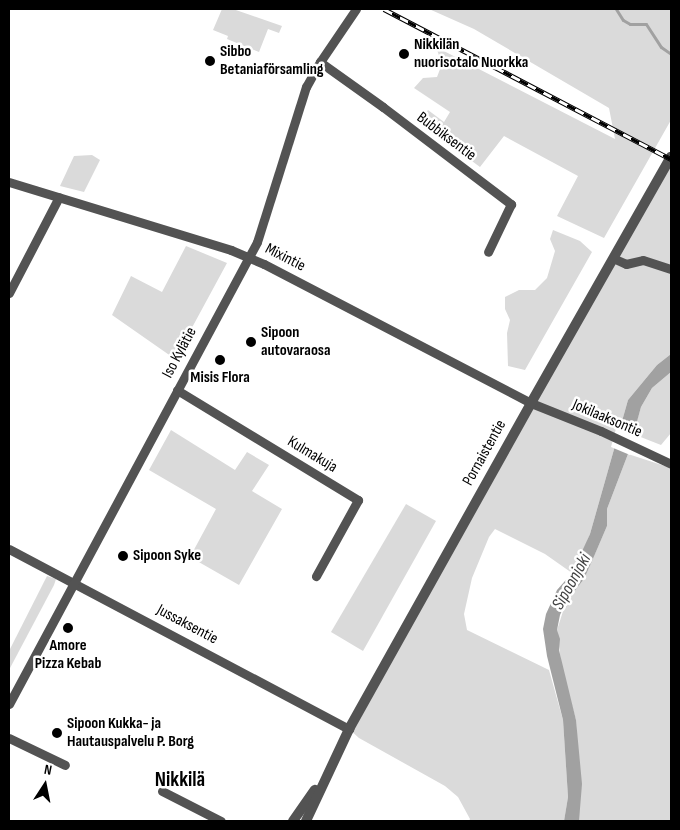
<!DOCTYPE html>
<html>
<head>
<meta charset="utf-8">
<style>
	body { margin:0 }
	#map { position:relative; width:680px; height:830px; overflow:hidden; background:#fff; font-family:"Sofia Sans Condensed",sans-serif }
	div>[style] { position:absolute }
	.green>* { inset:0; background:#dadada }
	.water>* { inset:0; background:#a1a1a1 }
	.pier>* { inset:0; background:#fff }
	.stream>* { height:3px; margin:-1.5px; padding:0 1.5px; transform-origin:1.5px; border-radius:1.5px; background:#a1a1a1 }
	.minor>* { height:9px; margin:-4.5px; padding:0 4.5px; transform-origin:4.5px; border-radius:4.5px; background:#535353 }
	.tertiary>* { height:10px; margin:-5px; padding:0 5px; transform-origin:5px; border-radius:5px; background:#535353 }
	.rail>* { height:5px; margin-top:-2.5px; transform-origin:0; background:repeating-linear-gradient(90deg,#fff 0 9px,#000 0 18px); box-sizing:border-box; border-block:1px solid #000 }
	.dots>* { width:14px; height:14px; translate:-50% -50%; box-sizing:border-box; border:2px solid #fff; border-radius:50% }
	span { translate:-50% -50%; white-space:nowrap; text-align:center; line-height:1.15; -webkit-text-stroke:5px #fff; paint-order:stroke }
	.poi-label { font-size:16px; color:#000; font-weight:700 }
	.left { translate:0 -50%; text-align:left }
	.street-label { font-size:16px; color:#000 }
	.water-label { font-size:18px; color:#424242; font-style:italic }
	.district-label { font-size:21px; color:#000; font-weight:700 }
	.frame { position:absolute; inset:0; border:10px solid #000; pointer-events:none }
	.north { position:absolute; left:20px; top:760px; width:50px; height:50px; -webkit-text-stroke:4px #fff; paint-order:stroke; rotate:11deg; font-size:14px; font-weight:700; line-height:20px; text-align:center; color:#000 }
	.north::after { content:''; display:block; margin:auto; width:18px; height:22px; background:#000; clip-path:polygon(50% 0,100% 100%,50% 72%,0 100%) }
</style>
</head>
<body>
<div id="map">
	<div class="green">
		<div style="clip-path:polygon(222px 9px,233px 9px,282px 26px,279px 33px,268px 29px,259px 52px,227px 39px,228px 36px,213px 30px)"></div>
		<div style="clip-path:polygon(429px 9px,671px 9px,671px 120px,604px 238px,557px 216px,578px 176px,504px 136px,480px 167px,419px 122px,428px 110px,444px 122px,450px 112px,414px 88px,423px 78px,437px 77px,442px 64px,436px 47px,615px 139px,609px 108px,474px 29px)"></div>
		<div style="clip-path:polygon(92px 155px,100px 160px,84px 192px,60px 186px,74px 156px)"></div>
		<div style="clip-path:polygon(671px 157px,671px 354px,657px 365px,628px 400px,590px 534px,580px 559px,572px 573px,545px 554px,495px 529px,489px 537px,472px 578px,464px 614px,467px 630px,549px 670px,563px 720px,568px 797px,564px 821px,469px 821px,470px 819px,458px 797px,445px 786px,359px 738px,349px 729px)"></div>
		<div style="clip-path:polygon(553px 230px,580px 241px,592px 252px,525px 370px,508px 366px,507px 333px,510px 320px,505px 309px,505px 297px,519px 290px,535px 290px,547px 278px,555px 251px,550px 239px)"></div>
		<div style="clip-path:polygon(186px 246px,227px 263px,175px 359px,112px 315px,131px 276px,162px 292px)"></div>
		<div style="clip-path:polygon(671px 372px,671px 433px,661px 445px,633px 434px,641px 407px,652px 388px)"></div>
		<div style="clip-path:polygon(171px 430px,235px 470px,247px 452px,269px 465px,252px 491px,282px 509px,239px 585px,190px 557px,216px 509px,149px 470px)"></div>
		<div style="clip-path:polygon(628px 454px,671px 468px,671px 821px,579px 821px,576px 720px,562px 670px,557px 630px,566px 602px,584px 579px,607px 526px,607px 509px)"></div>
		<div style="clip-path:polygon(406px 504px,436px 521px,363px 651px,331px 632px)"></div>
		<div style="clip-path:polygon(47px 576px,56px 579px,54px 585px,9px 670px,9px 651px)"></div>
	</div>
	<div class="water">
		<div style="clip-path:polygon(671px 354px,671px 372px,652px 388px,641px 407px,628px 454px,607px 509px,607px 526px,592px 561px,584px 579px,566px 602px,560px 615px,557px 630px,560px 639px,559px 650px,576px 720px,582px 784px,579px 821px,564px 821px,568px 797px,563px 720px,547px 656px,543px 629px,546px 614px,557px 590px,572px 573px,590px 534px,628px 400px,657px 365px)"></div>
	</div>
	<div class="pier">
		<div style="clip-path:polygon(617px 425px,636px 434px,630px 455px,611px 447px)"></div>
	</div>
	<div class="stream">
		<div style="left:616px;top:9px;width:13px;rotate:58deg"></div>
		<div style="left:623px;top:20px;width:8px;rotate:30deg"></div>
		<div style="left:630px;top:24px;width:16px"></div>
		<div style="left:646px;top:24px;width:27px;rotate:57deg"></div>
		<div style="left:661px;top:47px;width:12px;rotate:35deg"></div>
	</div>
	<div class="minor">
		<div style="left:320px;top:62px;width:77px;rotate:35.5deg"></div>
		<div style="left:383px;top:107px;width:161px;rotate:37.2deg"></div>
		<div style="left:511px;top:204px;width:53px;rotate:115.6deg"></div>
		<div style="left:9px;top:182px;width:232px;rotate:17deg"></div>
		<div style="left:231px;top:250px;width:36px;rotate:23deg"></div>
		<div style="left:264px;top:264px;width:301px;rotate:27.5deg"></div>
		<div style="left:531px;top:403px;width:75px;rotate:21.8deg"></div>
		<div style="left:601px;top:431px;width:77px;rotate:25.2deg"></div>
		<div style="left:615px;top:259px;width:12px;rotate:24deg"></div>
		<div style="left:626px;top:264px;width:17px;rotate:-13deg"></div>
		<div style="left:643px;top:260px;width:29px;rotate:18deg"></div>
		<div style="left:9px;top:293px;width:108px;rotate:-62.5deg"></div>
		<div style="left:177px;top:390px;width:212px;rotate:31.3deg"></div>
		<div style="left:358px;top:500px;width:87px;rotate:118.9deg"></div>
		<div style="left:9px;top:549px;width:385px;rotate:27.9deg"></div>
		<div style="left:9px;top:704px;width:524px;rotate:-61.77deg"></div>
		<div style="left:257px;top:242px;width:163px;rotate:-72.5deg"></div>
		<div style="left:306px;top:87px;width:29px;rotate:-61deg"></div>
		<div style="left:320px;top:62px;width:64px;rotate:-55.8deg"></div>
		<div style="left:9px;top:738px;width:62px;rotate:25.7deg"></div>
		<div style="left:162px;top:791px;width:66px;rotate:27deg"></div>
	</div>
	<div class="tertiary">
		<div style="left:293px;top:821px;width:38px;rotate:-55deg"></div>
		<div style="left:306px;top:821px;width:102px;rotate:-64.9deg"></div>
		<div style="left:349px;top:729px;width:373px;rotate:-60.8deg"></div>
		<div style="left:531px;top:403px;width:283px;rotate:-60.4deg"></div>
	</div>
	<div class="rail">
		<div style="left:384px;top:9px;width:324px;rotate:27.6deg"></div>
	</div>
	<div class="dots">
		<div style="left:404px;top:54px;background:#000"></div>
		<div style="left:210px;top:61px;background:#000"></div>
		<div style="left:251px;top:342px;background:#000"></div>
		<div style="left:220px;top:360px;background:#000"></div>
		<div style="left:123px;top:556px;background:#000"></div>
		<div style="left:68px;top:628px;background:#000"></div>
		<div style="left:57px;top:733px;background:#000"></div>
	</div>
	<div class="poi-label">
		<span class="left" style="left:414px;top:54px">Nikkilän<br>nuorisotalo Nuorkka</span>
		<span class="left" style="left:220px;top:61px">Sibbo<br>Betaniaförsamling</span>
		<span class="left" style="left:261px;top:342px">Sipoon<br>autovaraosa</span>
		<span style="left:220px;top:378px">Misis Flora</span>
		<span class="left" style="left:133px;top:556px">Sipoon Syke</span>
		<span style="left:68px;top:655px">Amore<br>Pizza Kebab</span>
		<span class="left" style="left:67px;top:733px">Sipoon Kukka- ja<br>Hautauspalvelu P. Borg</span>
	</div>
	<div class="street-label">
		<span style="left:446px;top:137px;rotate:37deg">Bubbiksentie</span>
		<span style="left:285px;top:258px;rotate:27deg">Mixintie</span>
		<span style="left:180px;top:353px;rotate:-62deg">Iso Kylätie</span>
		<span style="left:607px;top:419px;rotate:23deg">Jokilaaksontie</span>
		<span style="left:485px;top:453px;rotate:-61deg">Pornaistentie</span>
		<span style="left:312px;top:455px;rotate:31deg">Kulmakuja</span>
		<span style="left:187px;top:625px;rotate:28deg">Jussaksentie</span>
	</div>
	<div class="water-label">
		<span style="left:572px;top:582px;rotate:-61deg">Sipoonjoki</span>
	</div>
	<div class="district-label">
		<span style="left:180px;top:780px">Nikkilä</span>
	</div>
	<div class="frame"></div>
	<div class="north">N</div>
</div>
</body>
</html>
